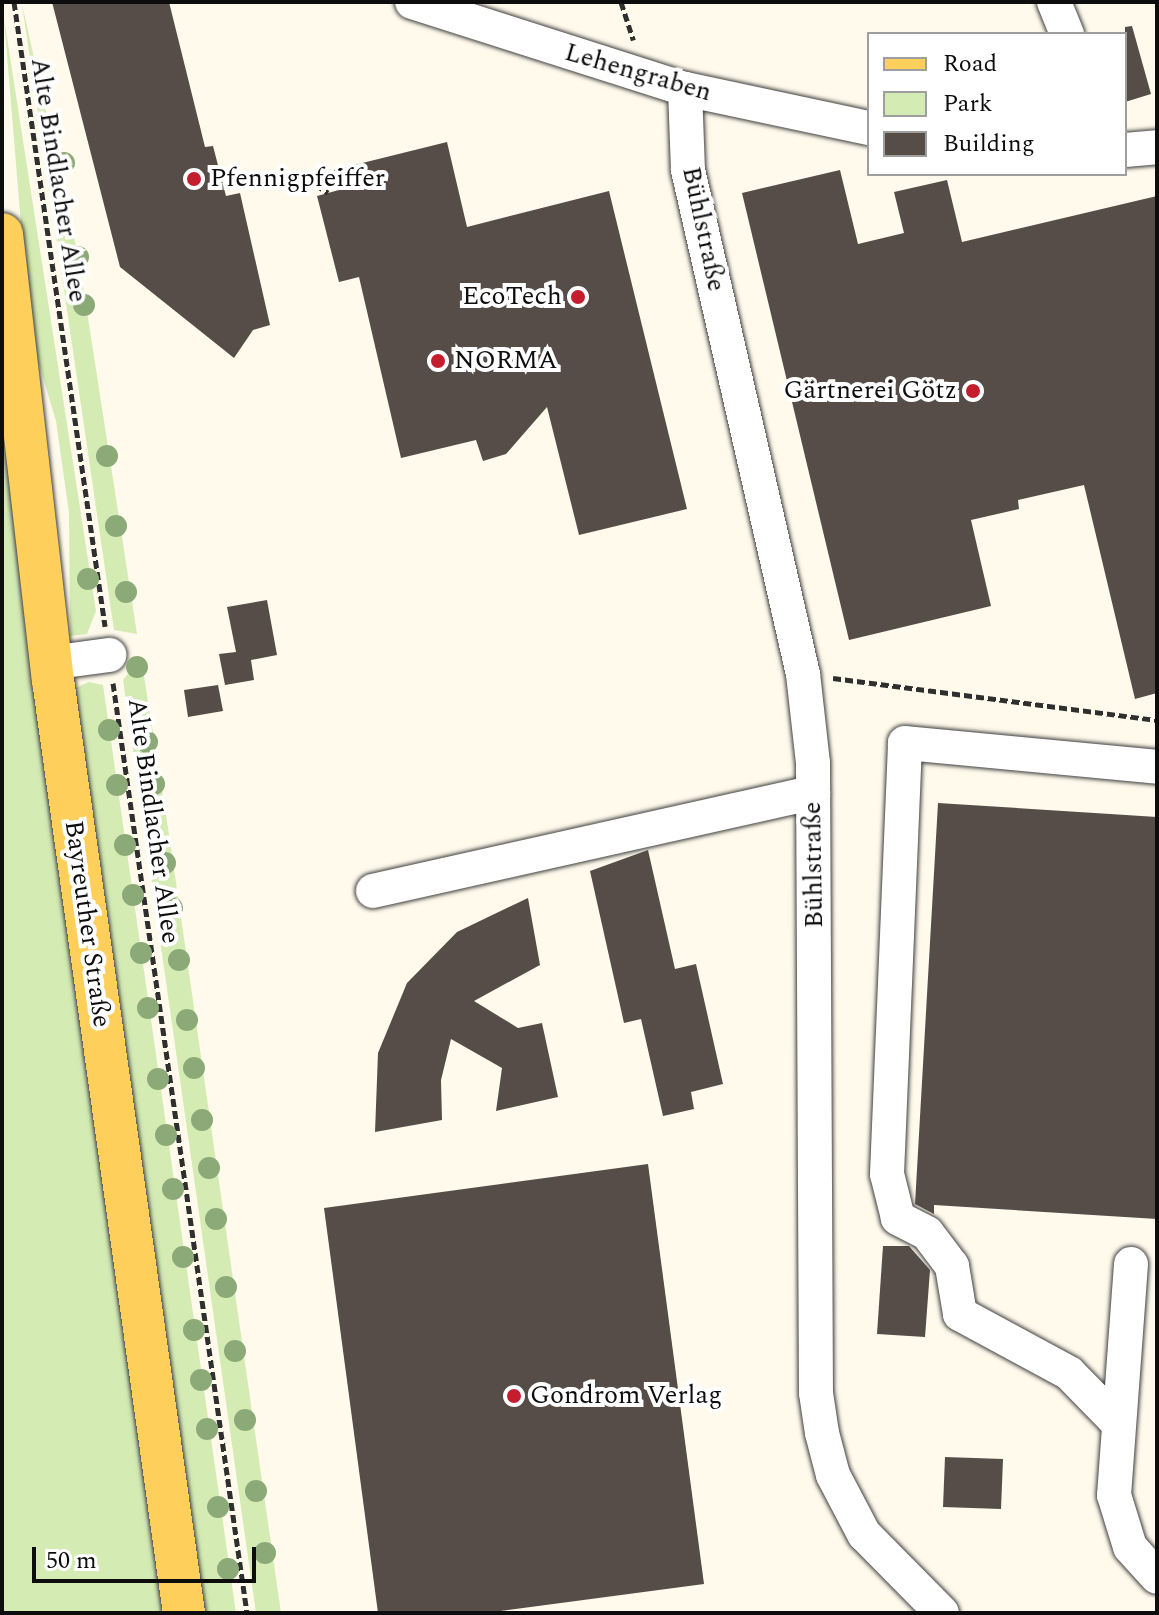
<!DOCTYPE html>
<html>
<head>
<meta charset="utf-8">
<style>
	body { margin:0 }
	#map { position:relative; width:1159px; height:1615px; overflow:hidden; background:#fffaec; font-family:Spectral,serif }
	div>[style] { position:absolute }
	.green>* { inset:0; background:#d4ebb4 }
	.building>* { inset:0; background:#564d48 }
	.path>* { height:5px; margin-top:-2.5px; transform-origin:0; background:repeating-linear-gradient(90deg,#2f2f2f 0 8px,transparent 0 12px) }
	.roads { filter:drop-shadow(0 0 2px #404040) drop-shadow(0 0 2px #404040) }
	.minor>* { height:34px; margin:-17px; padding:0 17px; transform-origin:17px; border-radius:17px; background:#fff }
	.major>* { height:42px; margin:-21px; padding:0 21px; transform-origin:21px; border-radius:21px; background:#ffcf5c }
	.trees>* { width:22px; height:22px; margin:-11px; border-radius:50%; background:#8caa78 }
	.dots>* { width:22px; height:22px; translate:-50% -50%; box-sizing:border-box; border:4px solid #fff; border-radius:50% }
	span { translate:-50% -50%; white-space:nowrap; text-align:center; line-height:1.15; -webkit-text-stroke:8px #fff; paint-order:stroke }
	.street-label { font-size:26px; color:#0d0d0d }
	.poi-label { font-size:26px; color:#0d0d0d }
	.left { translate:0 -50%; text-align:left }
	.right { translate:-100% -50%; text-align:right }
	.frame { position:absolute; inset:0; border:4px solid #0d0d0d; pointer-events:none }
	.legend { position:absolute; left:867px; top:32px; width:260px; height:144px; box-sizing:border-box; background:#fff; border:2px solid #9e9e9e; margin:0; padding:10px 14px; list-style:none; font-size:24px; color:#0d0d0d }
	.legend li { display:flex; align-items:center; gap:16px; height:40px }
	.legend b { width:40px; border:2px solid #9e9e9e }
	.scale { position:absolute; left:32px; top:1547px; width:224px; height:36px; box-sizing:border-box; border:4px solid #0d0d0d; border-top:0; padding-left:10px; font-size:24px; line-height:28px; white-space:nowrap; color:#0d0d0d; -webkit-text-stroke:6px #fff; paint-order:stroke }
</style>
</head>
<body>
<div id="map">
	<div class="green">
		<div style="clip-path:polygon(22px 4px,79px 260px,137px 634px,114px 630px)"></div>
		<div style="clip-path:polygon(4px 18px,96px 611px,87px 634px,70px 636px,69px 513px,56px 421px,30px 334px)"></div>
		<div style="clip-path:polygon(2px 410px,166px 1613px,2px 1613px)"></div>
		<div style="clip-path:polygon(141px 657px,170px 841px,281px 1613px,256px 1613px,123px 680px)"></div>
		<div style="clip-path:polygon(89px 682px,103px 685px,236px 1613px,201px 1613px,73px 689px)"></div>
	</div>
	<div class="building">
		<div style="clip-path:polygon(52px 2px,169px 2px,205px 147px,213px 146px,226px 196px,240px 193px,270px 325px,253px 330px,234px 358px,120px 267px)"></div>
		<div style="clip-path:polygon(1132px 26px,1151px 94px,1125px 102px,1125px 27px)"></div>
		<div style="clip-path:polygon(447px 142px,467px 227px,609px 191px,687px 509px,579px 535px,547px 407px,506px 454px,483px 461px,476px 440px,401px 458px,359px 277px,339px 282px,317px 196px,339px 190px,334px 170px)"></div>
		<div style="clip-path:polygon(840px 170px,858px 244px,904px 233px,894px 192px,947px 180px,962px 242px,1157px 196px,1157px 693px,1135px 699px,1084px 485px,1018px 500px,1019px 509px,971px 520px,991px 606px,849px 640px,742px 193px)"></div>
		<div style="clip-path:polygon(267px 600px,277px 655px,251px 660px,254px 680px,225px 685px,219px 654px,236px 652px,227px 607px)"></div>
		<div style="clip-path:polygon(218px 685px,223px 711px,188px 717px,184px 690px)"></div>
		<div style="clip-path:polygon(938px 803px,1157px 817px,1157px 1219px,934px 1205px,934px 1214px,915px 1204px)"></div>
		<div style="clip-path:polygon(648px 850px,675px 969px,696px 964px,723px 1084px,691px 1092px,694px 1109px,663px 1116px,641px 1019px,624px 1023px,590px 871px)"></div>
		<div style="clip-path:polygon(528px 898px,540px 965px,474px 1001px,518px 1028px,542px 1023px,558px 1097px,496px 1111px,502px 1068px,451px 1039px,441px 1080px,442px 1120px,375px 1132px,378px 1053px,407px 983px,457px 932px)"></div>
		<div style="clip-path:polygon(648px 1164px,704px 1584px,486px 1613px,378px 1613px,324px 1208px)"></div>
		<div style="clip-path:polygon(883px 1246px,909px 1246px,930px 1270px,925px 1337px,877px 1334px)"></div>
		<div style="clip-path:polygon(945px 1457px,1003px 1459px,1001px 1509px,943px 1507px)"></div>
	</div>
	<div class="path">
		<div style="left:14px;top:2px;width:631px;rotate:81.7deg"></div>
		<div style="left:621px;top:2px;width:40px;rotate:72deg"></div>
		<div style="left:295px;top:172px;width:39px;rotate:32deg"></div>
		<div style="left:833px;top:678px;width:327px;rotate:7.4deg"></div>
		<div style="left:113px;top:683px;width:940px;rotate:81.8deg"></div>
	</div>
	<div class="roads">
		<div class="minor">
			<div style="left:412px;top:2px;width:287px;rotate:17.7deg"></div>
			<div style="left:685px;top:89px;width:188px;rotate:12deg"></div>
			<div style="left:1054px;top:2px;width:35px;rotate:68deg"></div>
			<div style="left:685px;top:89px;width:81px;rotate:87.9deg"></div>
			<div style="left:688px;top:170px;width:517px;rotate:77.15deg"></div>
			<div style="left:803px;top:674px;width:90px;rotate:83.6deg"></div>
			<div style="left:813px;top:763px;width:630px;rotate:89.73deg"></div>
			<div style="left:816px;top:1393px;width:40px;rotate:81.5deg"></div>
			<div style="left:822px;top:1433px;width:43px;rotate:75.3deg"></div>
			<div style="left:833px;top:1475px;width:67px;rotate:62.3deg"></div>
			<div style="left:864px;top:1534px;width:111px;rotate:45.4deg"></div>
			<div style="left:1125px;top:150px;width:32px;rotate:-5deg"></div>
			<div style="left:50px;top:663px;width:60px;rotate:-7.7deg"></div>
			<div style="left:373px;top:891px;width:451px;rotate:-12.6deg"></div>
			<div style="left:1131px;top:1264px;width:232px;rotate:94.2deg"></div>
			<div style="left:1114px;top:1495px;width:54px;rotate:72.9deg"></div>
			<div style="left:1130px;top:1547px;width:40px;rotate:48deg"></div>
			<div style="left:1116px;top:1421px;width:67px;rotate:-134.4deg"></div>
			<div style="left:1069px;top:1373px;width:124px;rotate:-151.6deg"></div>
			<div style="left:960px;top:1314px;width:49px;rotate:-99.5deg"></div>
			<div style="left:952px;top:1266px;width:41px;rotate:-127.1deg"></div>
			<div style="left:927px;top:1233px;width:33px;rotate:-153deg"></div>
			<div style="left:898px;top:1218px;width:45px;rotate:-104deg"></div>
			<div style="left:887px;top:1174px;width:431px;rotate:-87.6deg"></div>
			<div style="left:905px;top:743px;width:253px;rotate:5.4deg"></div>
		</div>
		<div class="major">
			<div style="left:2px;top:234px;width:449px;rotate:83.5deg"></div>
			<div style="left:53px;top:680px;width:942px;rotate:82.01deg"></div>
		</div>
	</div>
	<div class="trees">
		<div style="left:64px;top:163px"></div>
		<div style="left:78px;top:257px"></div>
		<div style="left:84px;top:305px"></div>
		<div style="left:107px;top:456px"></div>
		<div style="left:116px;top:526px"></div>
		<div style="left:88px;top:579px"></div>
		<div style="left:126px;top:592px"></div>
		<div style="left:137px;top:667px"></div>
		<div style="left:109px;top:730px"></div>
		<div style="left:147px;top:742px"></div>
		<div style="left:154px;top:784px"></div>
		<div style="left:117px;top:785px"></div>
		<div style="left:125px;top:845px"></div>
		<div style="left:165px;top:863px"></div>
		<div style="left:133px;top:895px"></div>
		<div style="left:172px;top:908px"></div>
		<div style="left:141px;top:953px"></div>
		<div style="left:179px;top:960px"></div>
		<div style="left:148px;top:1008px"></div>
		<div style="left:187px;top:1020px"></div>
		<div style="left:194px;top:1068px"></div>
		<div style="left:158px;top:1079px"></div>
		<div style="left:202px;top:1120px"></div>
		<div style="left:166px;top:1135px"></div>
		<div style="left:209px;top:1168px"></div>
		<div style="left:173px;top:1189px"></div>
		<div style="left:216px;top:1219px"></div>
		<div style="left:183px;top:1257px"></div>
		<div style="left:226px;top:1287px"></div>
		<div style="left:194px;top:1330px"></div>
		<div style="left:235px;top:1351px"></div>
		<div style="left:201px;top:1380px"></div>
		<div style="left:245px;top:1420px"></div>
		<div style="left:207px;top:1429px"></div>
		<div style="left:256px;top:1491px"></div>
		<div style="left:218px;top:1507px"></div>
		<div style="left:265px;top:1553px"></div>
		<div style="left:228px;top:1569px"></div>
	</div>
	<div class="dots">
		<div style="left:194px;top:179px;background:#c41d2e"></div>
		<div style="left:578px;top:297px;background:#c41d2e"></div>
		<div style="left:438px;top:361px;background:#c41d2e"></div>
		<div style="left:973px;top:391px;background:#c41d2e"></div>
		<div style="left:514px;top:1396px;background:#c41d2e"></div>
	</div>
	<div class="street-label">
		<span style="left:638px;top:73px;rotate:16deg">Lehengraben</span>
		<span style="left:58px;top:180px;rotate:81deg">Alte Bindlacher Allee</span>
		<span style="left:703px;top:229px;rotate:78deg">Bühlstraße</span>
		<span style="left:153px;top:821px;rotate:82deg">Alte Bindlacher Allee</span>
		<span style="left:814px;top:865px;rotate:-91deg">Bühlstraße</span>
		<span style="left:87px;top:924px;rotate:82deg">Bayreuther Straße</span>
	</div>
	<div class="poi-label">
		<span class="left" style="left:210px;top:179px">Pfennigpfeiffer</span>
		<span class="right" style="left:562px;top:297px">EcoTech</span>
		<span class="left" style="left:454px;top:361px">NORMA</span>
		<span class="right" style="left:957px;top:391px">Gärtnerei Götz</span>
		<span class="left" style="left:530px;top:1396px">Gondrom Verlag</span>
	</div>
	<div class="frame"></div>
	<ul class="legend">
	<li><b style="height:10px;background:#ffcf5c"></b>Road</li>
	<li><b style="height:22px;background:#d4ebb4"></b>Park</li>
	<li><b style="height:22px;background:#564d48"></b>Building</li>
	</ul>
	<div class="scale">50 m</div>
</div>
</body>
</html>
